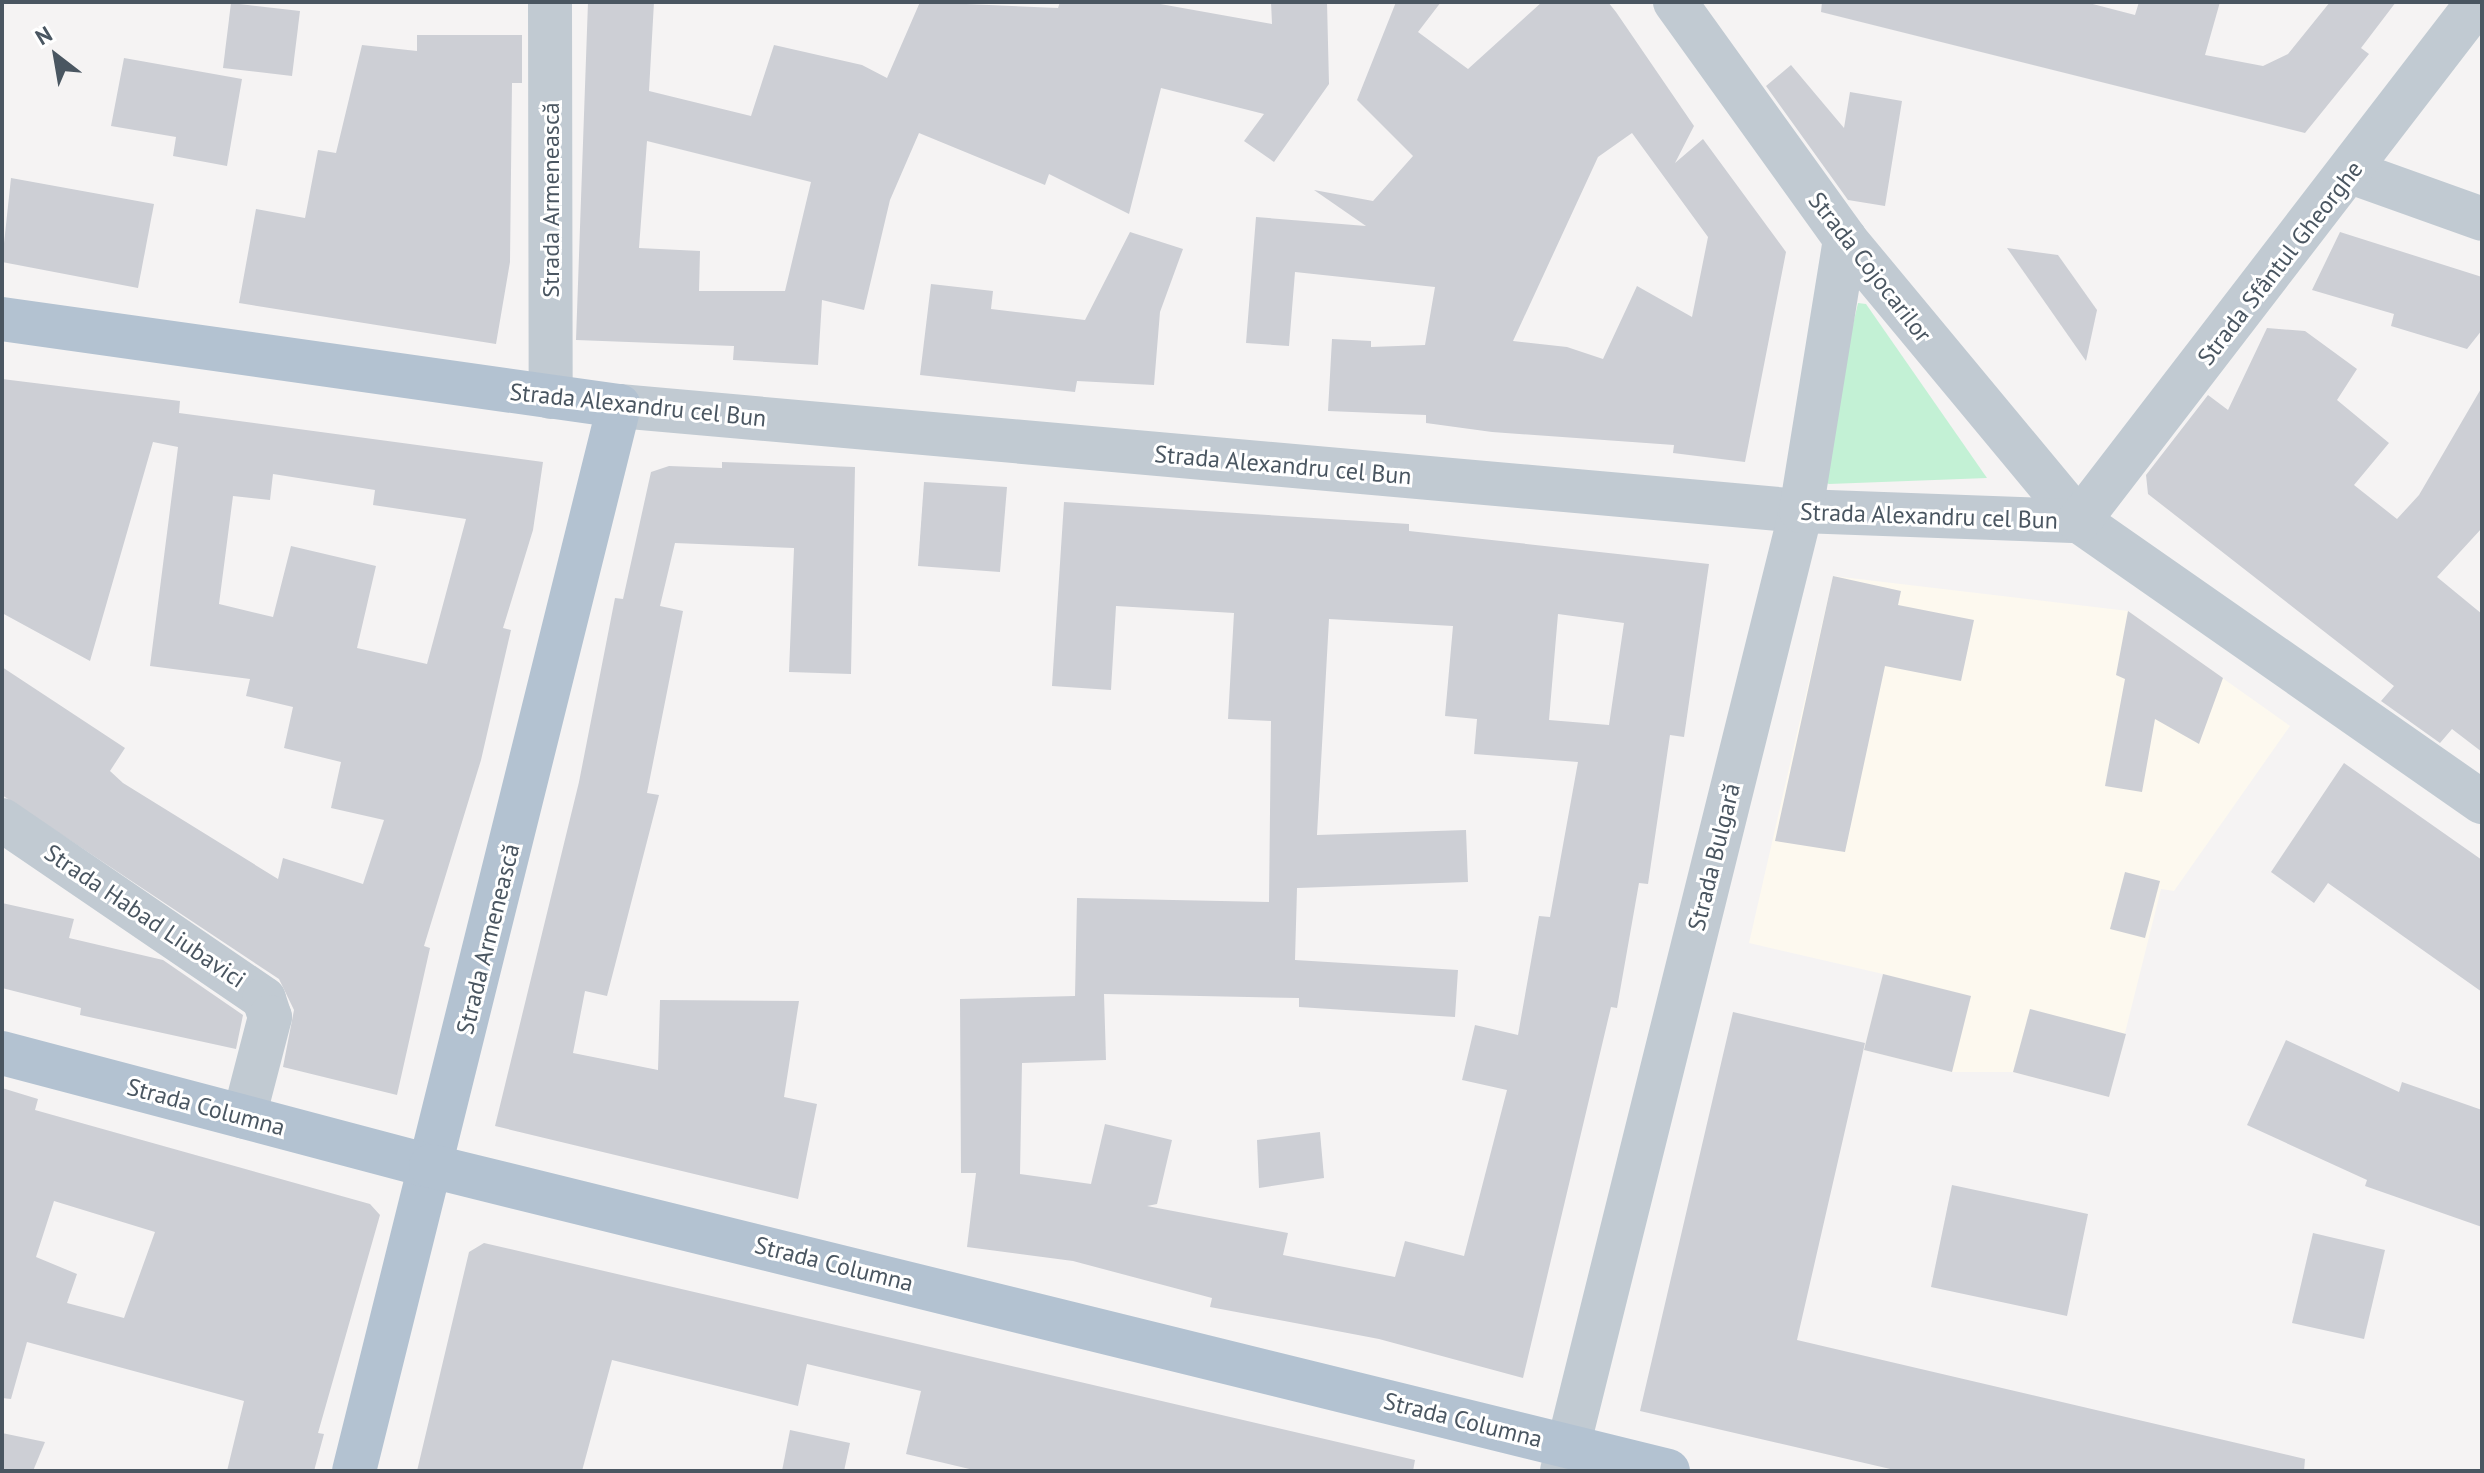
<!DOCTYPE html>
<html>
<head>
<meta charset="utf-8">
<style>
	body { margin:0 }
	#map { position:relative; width:2484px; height:1473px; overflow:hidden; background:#f5f3f3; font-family:"PT Sans",sans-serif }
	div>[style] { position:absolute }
	.commercial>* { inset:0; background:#fdf9ef }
	.green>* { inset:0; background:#c3f1d5 }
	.building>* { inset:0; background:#cdcfd5 }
	.minor>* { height:44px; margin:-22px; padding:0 22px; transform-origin:22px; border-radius:22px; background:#c1cad2 }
	.major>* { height:44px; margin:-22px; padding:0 22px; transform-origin:22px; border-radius:22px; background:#b3c2d1 }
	span { translate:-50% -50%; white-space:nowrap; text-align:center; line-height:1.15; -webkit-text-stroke:6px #fff; paint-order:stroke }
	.street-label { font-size:24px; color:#4a5661 }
	.frame { position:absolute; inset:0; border:4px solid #4a5661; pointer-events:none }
	.north { position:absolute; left:16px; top:16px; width:80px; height:80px; -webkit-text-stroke:6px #fff; paint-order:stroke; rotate:329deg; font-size:22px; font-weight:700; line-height:32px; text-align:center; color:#4a5661 }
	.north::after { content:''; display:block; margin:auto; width:28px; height:36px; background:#4a5661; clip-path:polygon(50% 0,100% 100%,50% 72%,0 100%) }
</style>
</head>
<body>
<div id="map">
	<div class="commercial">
		<div style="clip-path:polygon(1833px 576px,2128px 611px,2290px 726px,2174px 891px,2161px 889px,2109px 1097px,2013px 1072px,1952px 1072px,1864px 1050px,1883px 974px,1749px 943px)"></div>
	</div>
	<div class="green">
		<div style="clip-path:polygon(1858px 303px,1866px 304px,1987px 478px,1829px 484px,1817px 479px)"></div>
	</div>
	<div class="building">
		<div style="clip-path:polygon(evenodd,588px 2px,654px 2px,649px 91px,751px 116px,774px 45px,862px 65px,887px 78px,920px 2px,1058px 8px,1060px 2px,1149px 2px,1272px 24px,1271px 2px,1327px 2px,1329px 84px,1274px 162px,1244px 141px,1264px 114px,1161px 88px,1129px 214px,1049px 174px,1045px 185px,919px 133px,890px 200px,864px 310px,822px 300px,818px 365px,733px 360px,734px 346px,576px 340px,588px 2px,647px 141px,811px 182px,785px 291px,699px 291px,700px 251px,639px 248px,647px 141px)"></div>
		<div style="clip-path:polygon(evenodd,1396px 2px,1441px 2px,1418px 32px,1468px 69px,1542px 2px,1608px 2px,1616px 12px,1694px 126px,1675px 163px,1703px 139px,1786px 252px,1745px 462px,1673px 453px,1674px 445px,1492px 432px,1426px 423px,1426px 415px,1328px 411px,1332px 339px,1371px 341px,1371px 347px,1425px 345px,1435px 287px,1295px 272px,1289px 346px,1246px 343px,1256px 217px,1366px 226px,1314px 190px,1373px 201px,1413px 156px,1357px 100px,1396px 2px,1632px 133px,1708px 237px,1692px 317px,1637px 286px,1603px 359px,1567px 347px,1513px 341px,1598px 157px,1632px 133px)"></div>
		<div style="clip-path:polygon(1822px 2px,2085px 2px,2135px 15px,2139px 2px,2220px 2px,2205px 55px,2263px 66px,2288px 54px,2330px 2px,2396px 2px,2361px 48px,2369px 54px,2305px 133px,1821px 12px)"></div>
		<div style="clip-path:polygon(231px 3px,300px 11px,292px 76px,223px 68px)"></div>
		<div style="clip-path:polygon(417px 35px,522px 35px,522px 83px,512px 83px,510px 262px,496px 344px,239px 303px,256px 209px,305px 218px,318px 150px,336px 153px,362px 45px,417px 51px)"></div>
		<div style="clip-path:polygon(124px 58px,242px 79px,227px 166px,173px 156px,176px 137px,111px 126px)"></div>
		<div style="clip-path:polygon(1791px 65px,1844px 128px,1850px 92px,1902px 101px,1885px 206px,1848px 200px,1766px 86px)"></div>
		<div style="clip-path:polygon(11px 178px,154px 204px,138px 288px,2px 262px)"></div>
		<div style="clip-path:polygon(1130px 232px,1183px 249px,1160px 312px,1154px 385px,1077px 381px,1075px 392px,920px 375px,931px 284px,993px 291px,991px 309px,1085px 320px)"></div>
		<div style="clip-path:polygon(2340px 232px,2482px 277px,2482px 330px,2467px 349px,2391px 326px,2394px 314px,2312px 290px)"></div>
		<div style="clip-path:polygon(2007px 248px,2058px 255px,2097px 310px,2086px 361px)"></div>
		<div style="clip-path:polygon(2267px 328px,2305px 331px,2357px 369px,2337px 400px,2389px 443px,2354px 485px,2397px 519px,2419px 495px,2482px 387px,2482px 528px,2437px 577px,2482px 614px,2482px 752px,2452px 729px,2440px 743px,2381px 701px,2394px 686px,2148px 494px,2146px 475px,2208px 395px,2228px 410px)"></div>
		<div style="clip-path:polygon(evenodd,2px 379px,180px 401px,179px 413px,543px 462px,533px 530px,503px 628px,511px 630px,481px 760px,424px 946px,430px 948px,397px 1095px,283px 1067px,294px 1010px,279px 979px,2px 795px,2px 667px,125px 748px,110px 771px,123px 783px,278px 879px,283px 858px,363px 884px,384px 820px,331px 808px,341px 762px,284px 748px,293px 707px,246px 696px,250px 679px,150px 666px,178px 447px,153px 442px,90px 661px,2px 613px,2px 379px,273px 474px,375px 490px,373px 505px,466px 519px,427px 664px,357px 648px,376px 566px,291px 546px,273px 617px,219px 604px,233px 496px,270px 500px,273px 474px)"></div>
		<div style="clip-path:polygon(722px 462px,855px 467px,851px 674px,789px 672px,794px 548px,675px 543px,660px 606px,683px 611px,647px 793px,659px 795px,607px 996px,585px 991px,573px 1053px,658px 1070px,660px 1000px,799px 1001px,784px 1097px,817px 1104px,798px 1199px,495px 1126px,579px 782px,615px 598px,623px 599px,651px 472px,669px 466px,722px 468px)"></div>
		<div style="clip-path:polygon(924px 482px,1007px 487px,1000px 572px,918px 566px)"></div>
		<div style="clip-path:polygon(evenodd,1064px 502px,1409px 524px,1409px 531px,1709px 564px,1684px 737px,1670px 735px,1648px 884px,1639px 883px,1617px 1008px,1611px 1007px,1523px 1378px,1379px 1339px,1210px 1307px,1212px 1298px,1073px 1261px,967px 1247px,976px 1173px,961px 1173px,960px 999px,1075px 996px,1077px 898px,1269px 902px,1271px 721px,1228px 719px,1234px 613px,1116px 606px,1111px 690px,1052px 686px,1064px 502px,1558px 614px,1624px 623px,1609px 725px,1549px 720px,1558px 614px,1064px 502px,1329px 619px,1453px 626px,1445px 716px,1477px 719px,1474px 754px,1578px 762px,1550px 917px,1539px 916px,1518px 1035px,1475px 1025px,1462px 1080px,1507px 1090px,1464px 1256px,1405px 1241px,1395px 1277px,1283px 1255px,1288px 1233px,1147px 1206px,1157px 1204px,1172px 1140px,1105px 1124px,1091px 1184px,1020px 1174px,1022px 1063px,1106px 1060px,1104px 994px,1299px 998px,1299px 1007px,1455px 1017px,1458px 970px,1295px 960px,1297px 888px,1468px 882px,1466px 830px,1317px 835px,1329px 619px)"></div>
		<div style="clip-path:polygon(1833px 576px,1901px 591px,1898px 605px,1974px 620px,1961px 681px,1885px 666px,1845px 852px,1775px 841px)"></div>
		<div style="clip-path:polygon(2128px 611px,2223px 678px,2199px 744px,2155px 719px,2142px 792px,2105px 786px,2125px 679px,2116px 675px)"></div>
		<div style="clip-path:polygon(2344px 763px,2482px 860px,2482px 992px,2328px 883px,2314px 903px,2271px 872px)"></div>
		<div style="clip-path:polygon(2125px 872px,2160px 881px,2145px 938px,2110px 929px)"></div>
		<div style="clip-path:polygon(2px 903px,74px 919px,69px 938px,163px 960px,243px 1015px,236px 1049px,80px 1015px,81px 1008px,2px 988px)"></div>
		<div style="clip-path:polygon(1883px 974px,1971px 996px,1952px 1072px,1864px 1050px)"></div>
		<div style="clip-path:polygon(2030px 1009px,2126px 1034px,2109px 1097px,2013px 1072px)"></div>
		<div style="clip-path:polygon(1733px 1012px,1865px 1043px,1797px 1340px,2305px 1459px,2304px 1471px,1899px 1471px,1640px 1411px)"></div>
		<div style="clip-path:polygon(2286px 1040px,2399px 1092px,2402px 1082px,2482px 1110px,2482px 1227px,2365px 1186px,2367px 1180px,2247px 1125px)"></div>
		<div style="clip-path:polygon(evenodd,2px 1088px,38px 1099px,35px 1110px,370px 1204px,380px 1215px,318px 1433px,324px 1434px,314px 1471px,227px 1471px,244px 1401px,27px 1342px,11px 1399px,2px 1398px,2px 1088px,54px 1201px,155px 1232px,124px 1318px,67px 1303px,77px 1274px,36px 1257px,54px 1201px)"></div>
		<div style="clip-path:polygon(1320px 1132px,1324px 1178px,1259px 1188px,1257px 1140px)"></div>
		<div style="clip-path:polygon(1952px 1185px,2088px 1214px,2067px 1316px,1931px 1287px)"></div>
		<div style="clip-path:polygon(2313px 1233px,2385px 1250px,2364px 1339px,2292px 1323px)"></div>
		<div style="clip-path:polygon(484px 1243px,1415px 1460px,1413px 1471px,978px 1471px,906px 1454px,921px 1391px,807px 1364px,798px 1406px,612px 1360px,582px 1471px,417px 1471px,469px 1252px)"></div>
		<div style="clip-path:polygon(790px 1430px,850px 1443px,844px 1471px,782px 1471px)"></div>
		<div style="clip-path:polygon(2px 1433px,45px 1442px,33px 1471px,2px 1471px)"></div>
	</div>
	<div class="minor">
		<div style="left:550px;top:2px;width:395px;rotate:89.9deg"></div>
		<div style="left:1675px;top:2px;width:292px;rotate:54.3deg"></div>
		<div style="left:1845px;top:239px;width:366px;rotate:50.3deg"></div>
		<div style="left:2351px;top:172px;width:139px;rotate:19.7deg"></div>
		<div style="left:619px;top:406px;width:1187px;rotate:5.08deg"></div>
		<div style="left:1801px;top:511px;width:278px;rotate:2.1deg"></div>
		<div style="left:2079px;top:521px;width:491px;rotate:34.9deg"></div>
		<div style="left:2079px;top:521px;width:655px;rotate:-52.45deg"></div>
		<div style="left:2px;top:820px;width:317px;rotate:34.3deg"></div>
		<div style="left:264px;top:999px;width:19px;rotate:72deg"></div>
		<div style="left:270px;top:1017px;width:103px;rotate:104.6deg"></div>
		<div style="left:1562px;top:1471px;width:989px;rotate:-76.02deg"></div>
		<div style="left:1801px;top:511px;width:276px;rotate:-80.8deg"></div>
	</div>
	<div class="major">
		<div style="left:2px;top:319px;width:623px;rotate:8.03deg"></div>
		<div style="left:619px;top:406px;width:1097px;rotate:103.97deg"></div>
		<div style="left:2px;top:1053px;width:444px;rotate:14.8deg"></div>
		<div style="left:431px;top:1166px;width:1274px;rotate:13.85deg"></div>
	</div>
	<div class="street-label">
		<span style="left:551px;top:200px;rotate:-90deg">Strada Armenească</span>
		<span style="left:2280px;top:263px;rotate:-52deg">Strada Sfântul Gheorghe</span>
		<span style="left:1870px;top:267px;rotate:52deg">Strada Cojocarilor</span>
		<span style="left:638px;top:405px;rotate:6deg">Strada Alexandru cel Bun</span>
		<span style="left:1283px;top:465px;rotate:5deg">Strada Alexandru cel Bun</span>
		<span style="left:1929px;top:516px;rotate:2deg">Strada Alexandru cel Bun</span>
		<span style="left:1714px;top:857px;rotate:-76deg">Strada Bulgară</span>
		<span style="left:145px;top:916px;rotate:34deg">Strada Habad Liubavici</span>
		<span style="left:488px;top:939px;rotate:-76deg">Strada Armenească</span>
		<span style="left:206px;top:1107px;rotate:15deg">Strada Columna</span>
		<span style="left:834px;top:1264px;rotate:14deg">Strada Columna</span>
		<span style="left:1463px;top:1420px;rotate:14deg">Strada Columna</span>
	</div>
	<div class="frame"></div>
	<div class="north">N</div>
</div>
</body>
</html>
